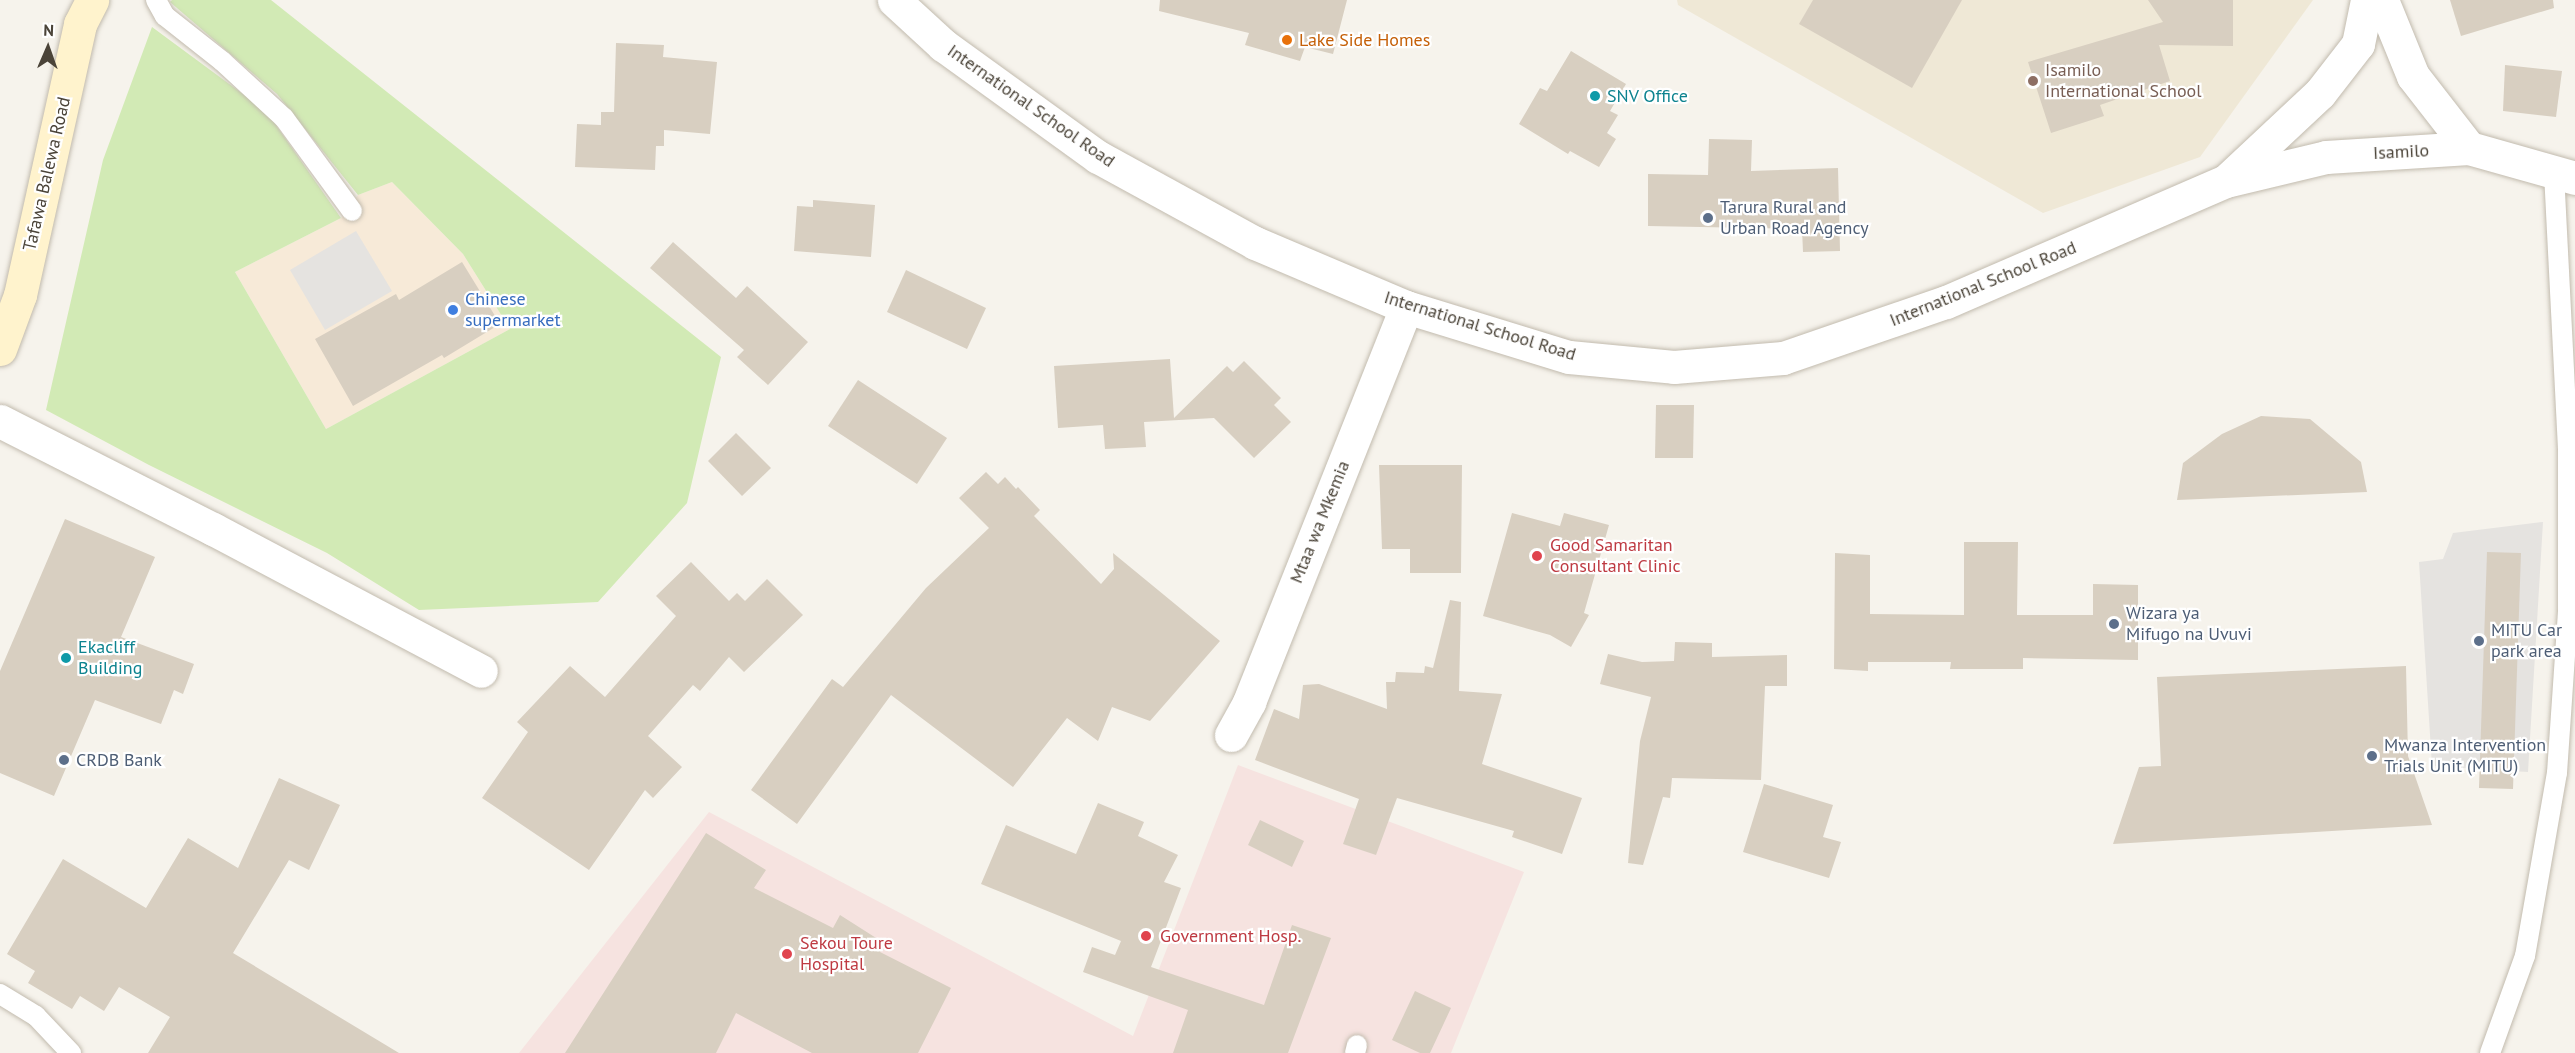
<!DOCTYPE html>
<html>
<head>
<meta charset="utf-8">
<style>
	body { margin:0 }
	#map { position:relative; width:2575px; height:1053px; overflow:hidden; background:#f6f3ec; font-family:"PT Sans",sans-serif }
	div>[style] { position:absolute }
	.commercial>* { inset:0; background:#f7ead8 }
	.education>* { inset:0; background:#efe8d6 }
	.medical>* { inset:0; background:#f6e3e0 }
	.green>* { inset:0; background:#d2eab5 }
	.parking>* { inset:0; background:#e5e3e0 }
	.building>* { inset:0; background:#d8cfc1 }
	.roads { filter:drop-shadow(0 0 2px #c2bbae) drop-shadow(0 0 2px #c2bbae) }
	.service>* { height:20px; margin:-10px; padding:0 10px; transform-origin:10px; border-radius:10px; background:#fff }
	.minor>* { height:33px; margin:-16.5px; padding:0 16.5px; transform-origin:16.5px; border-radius:16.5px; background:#fff }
	.tertiary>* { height:33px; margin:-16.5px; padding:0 16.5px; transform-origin:16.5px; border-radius:16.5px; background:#fff }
	.secondary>* { height:33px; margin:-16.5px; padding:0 16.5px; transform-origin:16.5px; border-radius:16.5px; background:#fff3cd }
	.dots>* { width:16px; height:16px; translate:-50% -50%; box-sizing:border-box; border:3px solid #fff; border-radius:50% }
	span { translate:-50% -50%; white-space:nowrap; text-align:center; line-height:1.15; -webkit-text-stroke:4.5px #fff; paint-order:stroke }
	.food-label { font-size:18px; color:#c56008 }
	.left { translate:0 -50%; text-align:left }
	.education-label { font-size:18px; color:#785e54 }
	.culture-label { font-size:18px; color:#0d838f }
	.street-label { font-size:18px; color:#4b4439 }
	.service-label { font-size:18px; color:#4e5e75 }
	.shop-label { font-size:18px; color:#366cbe }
	.health-label { font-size:18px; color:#be3a42 }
	.north { position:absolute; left:18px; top:18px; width:60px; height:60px; -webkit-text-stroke:4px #fff; paint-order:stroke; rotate:2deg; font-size:16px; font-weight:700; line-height:24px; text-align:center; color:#4b4439 }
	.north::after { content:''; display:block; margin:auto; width:21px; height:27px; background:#4b4439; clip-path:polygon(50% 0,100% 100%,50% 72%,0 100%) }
</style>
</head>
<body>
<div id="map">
	<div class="commercial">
		<div style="clip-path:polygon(392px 182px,463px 254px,510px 329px,326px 429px,235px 272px,341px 218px,358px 195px)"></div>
	</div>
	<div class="education">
		<div style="clip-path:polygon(1677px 0,2313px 0,2200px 157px,2043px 213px,1678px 5px)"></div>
	</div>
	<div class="medical">
		<div style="clip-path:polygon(1238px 765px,1524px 872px,1451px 1053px,519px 1053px,709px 812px,1133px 1036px)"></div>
	</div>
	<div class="green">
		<div style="clip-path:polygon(172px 0,271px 0,721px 357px,687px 503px,598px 602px,419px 610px,327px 553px,149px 465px,46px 410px,103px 160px,152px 27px,266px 111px,341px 218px,235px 272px,326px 429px,510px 329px,463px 254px,392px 182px,358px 195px,277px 94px,170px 2px)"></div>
	</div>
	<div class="parking">
		<div style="clip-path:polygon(356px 231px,392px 291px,325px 330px,290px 270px)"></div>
		<div style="clip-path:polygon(2543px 522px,2528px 772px,2432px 766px,2419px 562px,2443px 559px,2453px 533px)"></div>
	</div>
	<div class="building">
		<div style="clip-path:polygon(1160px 0,1347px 0,1333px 54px,1305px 47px,1300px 61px,1245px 45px,1249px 33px,1159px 11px)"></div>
		<div style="clip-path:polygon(1813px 0,1962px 0,1912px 88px,1799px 24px)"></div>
		<div style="clip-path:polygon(2148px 0,2233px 0,2233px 46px,2159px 45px,2170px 81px,2100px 105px,2104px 116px,2051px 133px,2028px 62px,2163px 22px)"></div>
		<div style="clip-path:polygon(2450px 0,2553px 0,2554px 8px,2461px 36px)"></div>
		<div style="clip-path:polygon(616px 43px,664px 45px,663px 57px,717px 62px,710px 134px,664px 130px,664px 146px,656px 146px,655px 170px,575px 167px,577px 124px,601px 125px,601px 112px,614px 112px)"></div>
		<div style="clip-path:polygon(1571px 51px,1626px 84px,1610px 111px,1618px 115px,1607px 133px,1616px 139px,1599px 167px,1570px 151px,1568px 154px,1519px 124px,1540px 88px,1547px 91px)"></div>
		<div style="clip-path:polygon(2505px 65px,2562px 71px,2556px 117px,2503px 111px)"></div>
		<div style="clip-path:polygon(1709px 139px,1752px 140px,1751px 171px,1838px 168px,1840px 251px,1803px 252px,1802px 229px,1648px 226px,1648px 174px,1708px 175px)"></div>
		<div style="clip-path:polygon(813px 200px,875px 205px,871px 257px,794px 251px,797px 206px,813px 207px)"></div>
		<div style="clip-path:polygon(673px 242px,736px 298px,747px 286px,808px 342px,768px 385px,737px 357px,744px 350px,650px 268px)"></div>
		<div style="clip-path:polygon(462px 262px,500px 324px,444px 358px,442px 355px,353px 406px,315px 339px,396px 294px,399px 300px)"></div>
		<div style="clip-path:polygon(906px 270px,986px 308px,967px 349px,887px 312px)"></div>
		<div style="clip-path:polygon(1170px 359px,1174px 418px,1227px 366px,1233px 372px,1244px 361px,1281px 398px,1274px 405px,1291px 422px,1254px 458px,1214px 418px,1144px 422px,1146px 447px,1105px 449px,1103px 425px,1058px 428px,1054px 366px)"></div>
		<div style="clip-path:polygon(858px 380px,947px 438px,917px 484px,828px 426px)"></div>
		<div style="clip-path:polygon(1656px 405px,1694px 405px,1693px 458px,1655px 458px)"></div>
		<div style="clip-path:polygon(2261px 416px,2310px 419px,2361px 462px,2367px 492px,2177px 500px,2183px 463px,2222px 434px)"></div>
		<div style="clip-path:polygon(736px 433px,771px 468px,742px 496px,708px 461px)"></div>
		<div style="clip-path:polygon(1379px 465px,1462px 465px,1461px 573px,1410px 573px,1410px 549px,1382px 549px)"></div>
		<div style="clip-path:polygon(986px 472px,998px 484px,1005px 477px,1016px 489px,1018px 487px,1040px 510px,1034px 516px,1101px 584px,1114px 569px,1113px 553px,1220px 641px,1150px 721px,1112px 707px,1098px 741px,1067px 718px,1013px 787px,891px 695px,797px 824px,751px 790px,832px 679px,843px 687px,926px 588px,989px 528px,959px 498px)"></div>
		<div style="clip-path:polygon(1512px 513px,1560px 526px,1564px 513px,1609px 525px,1584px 613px,1589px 615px,1571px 647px,1550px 635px,1483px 616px)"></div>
		<div style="clip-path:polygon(65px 519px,155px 557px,121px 637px,194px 664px,183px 694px,174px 690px,161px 724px,95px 700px,54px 796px,0 773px,0 671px)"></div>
		<div style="clip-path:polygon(1964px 542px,2018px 542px,2017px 615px,2093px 615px,2093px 584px,2138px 585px,2138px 660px,2023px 658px,2023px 669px,1950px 669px,1951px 662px,1868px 662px,1868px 671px,1834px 669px,1835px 553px,1870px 555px,1870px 614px,1964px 615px)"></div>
		<div style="clip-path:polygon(2487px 552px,2521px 553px,2513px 789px,2479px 788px)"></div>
		<div style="clip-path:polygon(691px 562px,729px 601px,737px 593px,745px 601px,767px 579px,803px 615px,744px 672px,729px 657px,700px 691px,693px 685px,648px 736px,682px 767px,653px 798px,645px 790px,589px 870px,482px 798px,528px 732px,517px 722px,570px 666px,605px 697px,676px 616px,656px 596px)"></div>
		<div style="clip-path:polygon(1450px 600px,1461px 602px,1459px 691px,1502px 694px,1482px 764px,1582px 798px,1562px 854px,1512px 837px,1514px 831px,1397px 798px,1376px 855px,1343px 844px,1359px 799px,1255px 760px,1274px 709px,1299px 719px,1303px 685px,1319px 684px,1387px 709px,1386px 682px,1395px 682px,1396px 672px,1424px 673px,1425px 666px,1433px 668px)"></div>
		<div style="clip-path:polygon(1675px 642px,1712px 643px,1712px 657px,1787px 655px,1787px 686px,1765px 686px,1761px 780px,1672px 778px,1670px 798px,1663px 797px,1643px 865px,1628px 863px,1640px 741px,1651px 697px,1600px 684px,1608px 654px,1642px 662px,1674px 661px)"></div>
		<div style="clip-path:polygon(2406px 666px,2408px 756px,2432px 825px,2113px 844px,2139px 767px,2161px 766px,2157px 677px)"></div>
		<div style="clip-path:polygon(279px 778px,340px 805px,309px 870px,289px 860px,233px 953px,399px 1053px,148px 1053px,170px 1017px,119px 987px,104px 1011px,80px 996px,72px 1009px,28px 983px,35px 971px,7px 954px,63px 859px,146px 908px,188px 838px,238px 868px)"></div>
		<div style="clip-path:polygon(1764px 784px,1833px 805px,1823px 837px,1841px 842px,1829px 878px,1743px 852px)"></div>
		<div style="clip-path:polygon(1098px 803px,1144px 822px,1138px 836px,1178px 855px,1164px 882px,1181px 888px,1151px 967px,1264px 1005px,1292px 925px,1331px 938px,1288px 1053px,1173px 1053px,1188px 1010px,1083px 972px,1092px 947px,1115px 955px,1121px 941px,981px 884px,1006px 825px,1076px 854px)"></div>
		<div style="clip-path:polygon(1260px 820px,1304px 841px,1292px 867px,1248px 845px)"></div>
		<div style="clip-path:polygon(706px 833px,766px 870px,754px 888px,833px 928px,840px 915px,884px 943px,880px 952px,951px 988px,918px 1053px,812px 1053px,736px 1013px,716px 1053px,565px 1053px)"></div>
		<div style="clip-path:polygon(1415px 991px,1451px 1008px,1430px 1053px,1420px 1053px,1392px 1040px)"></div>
	</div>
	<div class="roads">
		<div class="service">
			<div style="left:156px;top:0;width:18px;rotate:61deg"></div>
			<div style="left:165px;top:16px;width:73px;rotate:38.3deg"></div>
			<div style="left:222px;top:61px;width:84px;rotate:42.6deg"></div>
			<div style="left:284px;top:118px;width:115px;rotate:53.8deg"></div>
			<div style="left:0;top:994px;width:42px;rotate:31.4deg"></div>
			<div style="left:36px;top:1016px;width:51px;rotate:46.6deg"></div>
			<div style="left:1355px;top:1053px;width:8px;rotate:-76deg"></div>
			<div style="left:2490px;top:1053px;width:103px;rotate:-70.2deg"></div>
			<div style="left:2525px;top:956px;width:186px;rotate:-80.1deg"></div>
			<div style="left:2557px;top:773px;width:163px;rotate:-86.1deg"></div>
			<div style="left:2568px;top:610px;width:161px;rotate:-90deg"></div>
			<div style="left:2568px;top:449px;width:278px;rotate:-92.9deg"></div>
		</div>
		<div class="minor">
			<div style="left:0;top:421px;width:239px;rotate:26.9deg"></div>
			<div style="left:213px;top:529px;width:303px;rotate:27.9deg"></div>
			<div style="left:1231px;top:735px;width:38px;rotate:-61deg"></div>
			<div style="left:1249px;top:702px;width:425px;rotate:-68.3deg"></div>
		</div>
		<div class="tertiary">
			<div style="left:894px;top:0;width:67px;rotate:42.6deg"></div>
			<div style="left:943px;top:45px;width:191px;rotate:35.9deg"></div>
			<div style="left:1098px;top:157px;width:179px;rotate:28.7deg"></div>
			<div style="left:1255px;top:243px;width:164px;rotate:23deg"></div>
			<div style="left:1406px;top:307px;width:170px;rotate:17.1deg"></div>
			<div style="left:1569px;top:357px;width:105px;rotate:5.4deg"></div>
			<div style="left:1674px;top:367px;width:109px;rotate:-4.7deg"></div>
			<div style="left:1783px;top:358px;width:172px;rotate:-19deg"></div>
			<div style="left:1946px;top:302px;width:305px;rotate:-23.4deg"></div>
			<div style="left:2226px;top:181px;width:103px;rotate:-13.5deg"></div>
			<div style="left:2326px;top:157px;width:143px;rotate:-3.6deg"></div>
			<div style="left:2469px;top:148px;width:110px;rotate:15.8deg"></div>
			<div style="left:2382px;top:0;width:82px;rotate:67.8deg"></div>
			<div style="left:2413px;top:76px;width:91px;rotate:52.1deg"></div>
			<div style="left:2227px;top:180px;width:127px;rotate:-43.1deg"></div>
			<div style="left:2320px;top:93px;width:62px;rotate:-52.2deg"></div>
			<div style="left:2358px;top:44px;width:45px;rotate:-78.4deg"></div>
		</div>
		<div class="secondary">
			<div style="left:0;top:349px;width:58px;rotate:-69.7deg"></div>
			<div style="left:20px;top:295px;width:278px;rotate:-77.5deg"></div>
			<div style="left:80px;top:24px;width:27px;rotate:-63deg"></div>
		</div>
	</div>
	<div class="dots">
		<div style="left:1287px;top:40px;background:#e8710a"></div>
		<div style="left:2033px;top:81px;background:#8d6e63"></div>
		<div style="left:1595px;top:96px;background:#0f9aa8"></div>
		<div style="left:1708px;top:218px;background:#5c6f8a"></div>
		<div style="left:453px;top:310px;background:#3f7fe0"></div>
		<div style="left:1537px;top:556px;background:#e0444e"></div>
		<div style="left:2114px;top:624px;background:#5c6f8a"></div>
		<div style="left:2479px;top:641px;background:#5c6f8a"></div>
		<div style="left:66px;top:658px;background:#0f9aa8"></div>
		<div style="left:2372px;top:756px;background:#5c6f8a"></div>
		<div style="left:64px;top:760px;background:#5c6f8a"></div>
		<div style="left:1146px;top:936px;background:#e0444e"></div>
		<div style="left:787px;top:954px;background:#e0444e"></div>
	</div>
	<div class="food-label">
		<span class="left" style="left:1299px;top:40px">Lake Side Homes</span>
	</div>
	<div class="education-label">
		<span class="left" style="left:2045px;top:81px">Isamilo<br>International School</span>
	</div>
	<div class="culture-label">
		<span class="left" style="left:1607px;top:96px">SNV Office</span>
		<span class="left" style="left:78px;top:658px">Ekacliff<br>Building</span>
	</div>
	<div class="street-label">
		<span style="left:1031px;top:106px;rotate:35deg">International School Road</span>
		<span style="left:2401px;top:152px;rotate:-3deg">Isamilo</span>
		<span style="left:47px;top:174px;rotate:-77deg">Tafawa Balewa Road</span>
		<span style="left:1983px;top:284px;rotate:-22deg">International School Road</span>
		<span style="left:1480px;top:326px;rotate:17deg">International School Road</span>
		<span style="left:1320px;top:522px;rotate:-68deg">Mtaa wa Mkemia</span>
	</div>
	<div class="service-label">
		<span class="left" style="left:1720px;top:218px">Tarura Rural and<br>Urban Road Agency</span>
		<span class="left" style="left:2126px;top:624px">Wizara ya<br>Mifugo na Uvuvi</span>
		<span class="left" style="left:2491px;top:641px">MITU Car<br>park area</span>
		<span class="left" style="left:2384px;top:756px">Mwanza Intervention<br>Trials Unit (MITU)</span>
		<span class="left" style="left:76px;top:760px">CRDB Bank</span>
	</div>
	<div class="shop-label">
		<span class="left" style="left:465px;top:310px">Chinese<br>supermarket</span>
	</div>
	<div class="health-label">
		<span class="left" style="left:1550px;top:556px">Good Samaritan<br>Consultant Clinic</span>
		<span class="left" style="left:1160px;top:936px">Government Hosp.</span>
		<span class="left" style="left:800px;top:954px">Sekou Toure<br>Hospital</span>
	</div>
	<div class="north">N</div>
</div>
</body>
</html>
